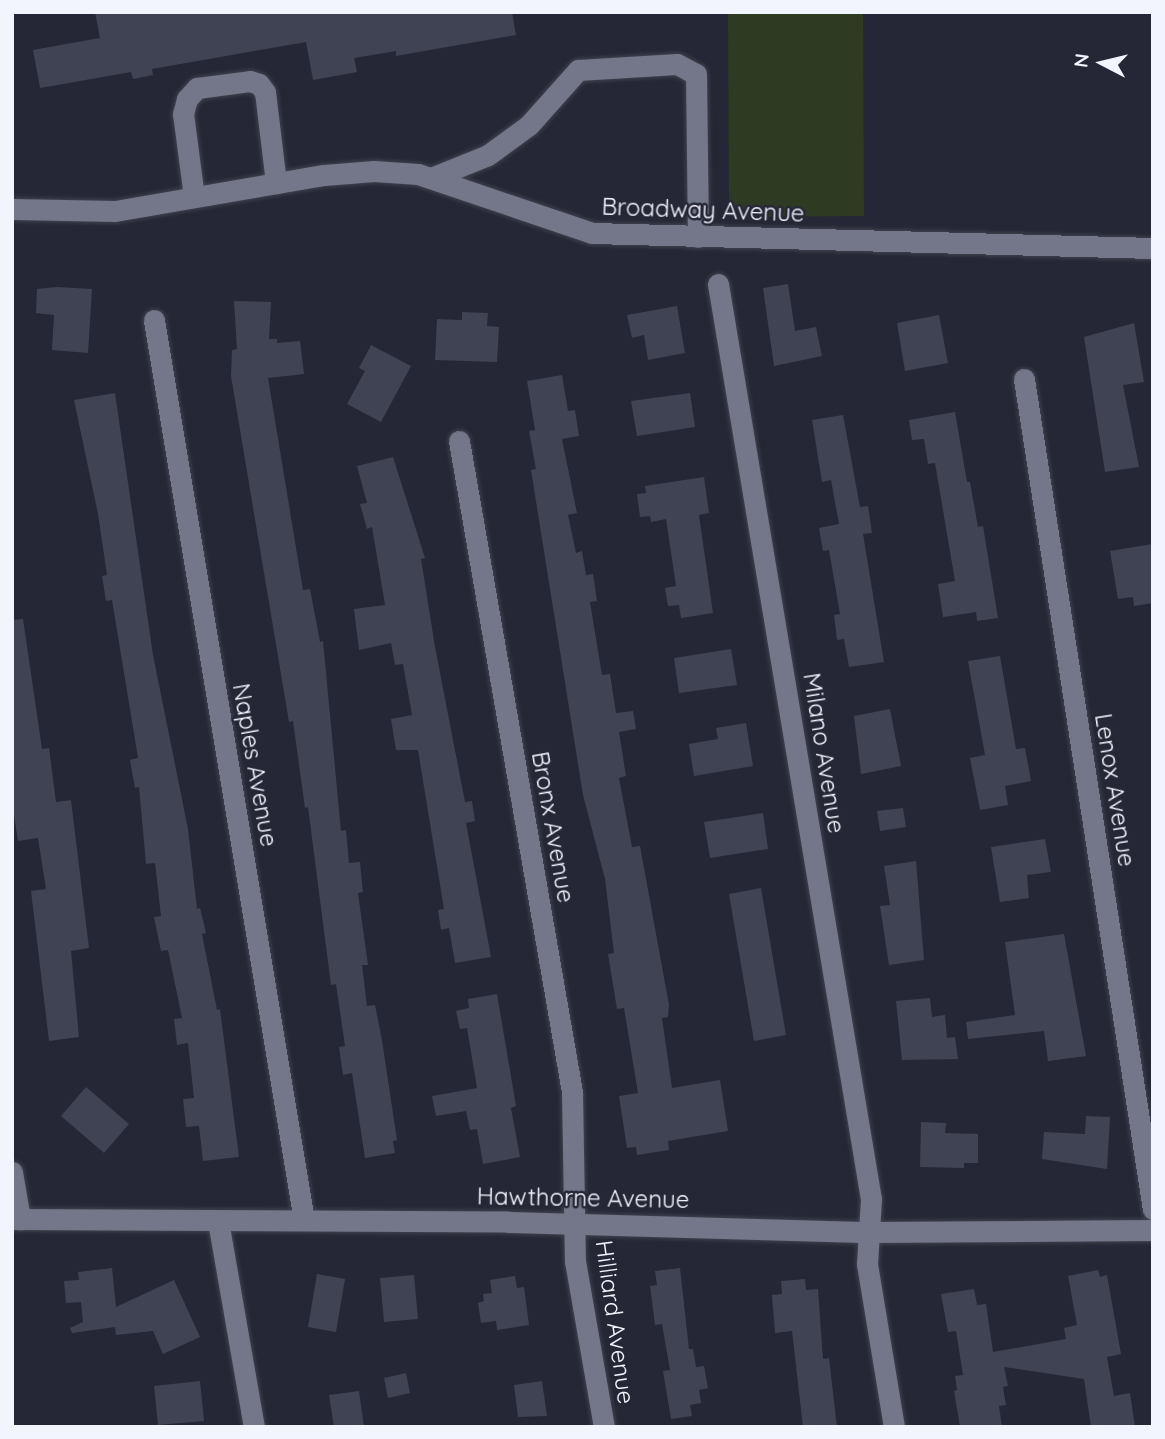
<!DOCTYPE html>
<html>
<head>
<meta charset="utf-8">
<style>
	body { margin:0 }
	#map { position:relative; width:1165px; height:1439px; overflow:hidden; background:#252736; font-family:Quicksand,sans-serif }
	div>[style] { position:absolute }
	.green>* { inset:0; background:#2f3a22 }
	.building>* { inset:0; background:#404353 }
	.roads { filter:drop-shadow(0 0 2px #40424e) drop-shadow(0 0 2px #40424e) }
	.minor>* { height:21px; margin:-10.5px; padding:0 10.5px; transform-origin:10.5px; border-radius:10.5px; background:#737789 }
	span { translate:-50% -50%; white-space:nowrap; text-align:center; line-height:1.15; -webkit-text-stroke:5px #252736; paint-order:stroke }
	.street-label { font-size:24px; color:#f2f4fe }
	.frame { position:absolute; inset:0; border:14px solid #f2f4fe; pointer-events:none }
	.north { position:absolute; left:1067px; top:28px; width:70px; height:70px; -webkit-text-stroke:5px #252736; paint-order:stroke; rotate:277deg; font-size:19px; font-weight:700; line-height:28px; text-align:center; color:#f2f4fe }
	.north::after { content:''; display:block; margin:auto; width:24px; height:32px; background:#f2f4fe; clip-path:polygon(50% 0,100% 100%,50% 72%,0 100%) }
</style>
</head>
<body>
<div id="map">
	<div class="green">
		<div style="clip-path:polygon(728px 12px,863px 12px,864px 216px,739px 217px,729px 207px)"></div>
	</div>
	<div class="building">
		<div style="clip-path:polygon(95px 12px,512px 12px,516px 35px,396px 56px,396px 51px,354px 58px,357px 72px,313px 80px,306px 42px,152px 69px,153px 75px,133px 79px,131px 72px,40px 88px,33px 50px,100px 38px)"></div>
		<div style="clip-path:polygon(788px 284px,795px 331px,816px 327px,822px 356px,774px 366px,763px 288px)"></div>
		<div style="clip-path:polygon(57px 287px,92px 289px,88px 353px,52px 350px,54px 315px,36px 313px,37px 289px)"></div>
		<div style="clip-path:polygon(234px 301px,271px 302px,269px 339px,277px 339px,277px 343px,300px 341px,304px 374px,268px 378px,303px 590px,310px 589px,320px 642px,323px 641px,341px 831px,346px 830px,349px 863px,360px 862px,363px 892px,358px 893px,368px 965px,362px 965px,367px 1006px,375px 1005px,382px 1040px,397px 1140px,393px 1141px,395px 1153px,365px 1158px,352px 1073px,343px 1075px,339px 1047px,345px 1046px,336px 984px,331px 985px,308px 807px,305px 808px,293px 721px,289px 722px,231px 376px,232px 350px,237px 349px)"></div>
		<div style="clip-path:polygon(677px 306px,685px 353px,648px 360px,644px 335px,632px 338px,627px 315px)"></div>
		<div style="clip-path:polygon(462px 312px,488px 313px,487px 326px,499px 327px,497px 362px,435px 360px,437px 319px,462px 320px)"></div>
		<div style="clip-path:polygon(939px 315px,948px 363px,905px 371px,897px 323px)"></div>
		<div style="clip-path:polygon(1134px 323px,1144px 382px,1123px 385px,1139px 467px,1105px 472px,1084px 337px)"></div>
		<div style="clip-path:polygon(371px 345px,411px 366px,381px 422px,347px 404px,365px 371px,359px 368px)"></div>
		<div style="clip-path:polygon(562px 375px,568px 411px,575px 410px,579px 436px,562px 439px,577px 513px,568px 515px,576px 553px,582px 551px,586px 575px,593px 574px,597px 601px,590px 602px,602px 675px,610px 674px,616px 713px,633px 711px,636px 729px,619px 732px,626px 776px,619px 778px,632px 847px,640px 846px,669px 1005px,668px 1017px,662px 1018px,672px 1088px,720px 1080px,728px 1131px,668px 1141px,669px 1150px,637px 1155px,636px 1147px,627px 1148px,619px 1096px,638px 1093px,624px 1008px,617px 1009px,608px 954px,614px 953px,605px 879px,583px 795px,531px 470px,536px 469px,529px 431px,535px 430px,527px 381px)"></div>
		<div style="clip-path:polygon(115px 393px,153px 655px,188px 829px,197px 909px,200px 908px,206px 933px,202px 934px,217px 1010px,220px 1009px,239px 1157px,203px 1161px,199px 1126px,186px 1127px,183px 1099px,194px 1098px,188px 1043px,177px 1045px,174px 1019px,182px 1018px,168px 950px,161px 951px,154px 917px,161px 916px,155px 863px,146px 864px,139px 787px,135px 788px,130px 760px,138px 758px,112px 600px,106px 601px,102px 576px,107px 575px,98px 514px,74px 400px)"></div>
		<div style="clip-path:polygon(690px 393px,695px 427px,637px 436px,631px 401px)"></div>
		<div style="clip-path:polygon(955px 412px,967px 482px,970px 482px,978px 527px,983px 526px,998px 618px,977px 621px,976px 612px,943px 617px,938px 584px,955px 581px,935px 463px,928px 464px,924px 439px,912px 440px,909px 420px)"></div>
		<div style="clip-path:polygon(843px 415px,860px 507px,868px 506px,872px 533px,863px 534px,884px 662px,849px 667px,844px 639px,837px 640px,834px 615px,840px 614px,829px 550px,823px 551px,819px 528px,839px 524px,831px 480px,822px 482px,812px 420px)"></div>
		<div style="clip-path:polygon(393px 457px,425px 558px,421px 559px,435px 647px,465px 802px,472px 801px,475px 821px,466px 823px,491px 957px,455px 963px,449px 928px,441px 930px,438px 910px,444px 909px,418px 750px,396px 750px,391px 719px,412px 715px,403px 664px,395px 665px,391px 643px,359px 650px,354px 609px,385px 605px,372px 527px,367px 529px,360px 504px,367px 503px,357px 466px)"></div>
		<div style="clip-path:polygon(704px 477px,709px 513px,699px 515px,713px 613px,681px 618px,679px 605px,668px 606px,665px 588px,676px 586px,666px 519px,651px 522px,650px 516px,640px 517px,637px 494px,646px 493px,645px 486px)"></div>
		<div style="clip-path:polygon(1153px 544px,1153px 603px,1134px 606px,1133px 597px,1118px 599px,1110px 551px)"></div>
		<div style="clip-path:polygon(23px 619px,42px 749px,49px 748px,56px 802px,71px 800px,89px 948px,71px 951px,79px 1037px,49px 1041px,31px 891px,46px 889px,38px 838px,18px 841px,12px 802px,12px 620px)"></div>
		<div style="clip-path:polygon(731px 649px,737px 685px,679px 693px,674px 658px)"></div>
		<div style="clip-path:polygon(1000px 656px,1016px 749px,1025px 748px,1031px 781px,1005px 786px,1008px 805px,980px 810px,970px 758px,985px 755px,968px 661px)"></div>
		<div style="clip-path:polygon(890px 709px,901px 766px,861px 774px,854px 716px)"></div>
		<div style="clip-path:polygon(746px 723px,753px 766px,694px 776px,689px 744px,718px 739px,716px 728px)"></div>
		<div style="clip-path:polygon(903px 808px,906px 827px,880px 831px,877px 811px)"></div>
		<div style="clip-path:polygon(763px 813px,768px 849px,710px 858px,704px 822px)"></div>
		<div style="clip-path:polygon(1045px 839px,1051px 872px,1027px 875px,1029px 898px,1000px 902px,991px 847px)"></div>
		<div style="clip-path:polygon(916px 861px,924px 960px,889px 965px,880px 906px,890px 905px,884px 866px)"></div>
		<div style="clip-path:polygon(761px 888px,786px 1035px,754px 1041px,729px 894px)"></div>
		<div style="clip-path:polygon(1064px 934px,1086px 1056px,1048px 1061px,1044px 1031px,968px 1039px,966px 1022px,1015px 1015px,1005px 942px)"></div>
		<div style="clip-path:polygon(497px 994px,516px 1106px,511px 1108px,520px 1157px,483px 1164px,477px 1129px,470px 1130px,466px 1111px,436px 1116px,432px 1096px,477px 1088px,467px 1028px,460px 1029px,456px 1011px,469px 1008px,468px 999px)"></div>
		<div style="clip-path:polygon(930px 998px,932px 1017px,945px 1015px,947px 1038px,955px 1037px,958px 1059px,902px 1060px,896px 1001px)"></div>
		<div style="clip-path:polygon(86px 1087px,129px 1124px,104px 1153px,61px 1116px)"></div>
		<div style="clip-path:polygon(1086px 1116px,1110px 1117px,1107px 1169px,1042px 1159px,1044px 1132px,1085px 1134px)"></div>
		<div style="clip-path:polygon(921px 1122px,946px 1123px,945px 1133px,978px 1134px,978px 1163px,964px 1163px,964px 1168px,920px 1167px)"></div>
		<div style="clip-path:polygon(112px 1268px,116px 1307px,174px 1280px,200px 1337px,163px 1354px,153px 1331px,116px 1335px,115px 1327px,72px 1333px,70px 1328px,83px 1322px,81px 1302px,66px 1303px,64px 1281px,79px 1280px,78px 1272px)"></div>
		<div style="clip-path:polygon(680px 1268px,689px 1349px,693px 1349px,696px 1367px,704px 1366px,708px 1388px,699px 1390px,701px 1403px,690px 1405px,692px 1416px,671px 1419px,663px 1371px,670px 1370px,662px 1324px,655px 1325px,650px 1286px,657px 1285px,655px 1271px)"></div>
		<div style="clip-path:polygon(1098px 1270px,1100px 1277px,1107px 1275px,1121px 1354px,1107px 1357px,1114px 1396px,1130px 1393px,1135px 1427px,1091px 1427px,1084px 1379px,1004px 1367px,1008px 1386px,1003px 1387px,1006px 1405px,999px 1406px,1002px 1427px,960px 1427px,954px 1391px,957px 1390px,955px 1376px,963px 1375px,956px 1331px,948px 1332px,941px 1294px,974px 1289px,977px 1305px,986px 1304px,993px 1352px,1066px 1339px,1064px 1328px,1077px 1325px,1068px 1276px)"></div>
		<div style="clip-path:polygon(317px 1274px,345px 1279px,336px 1332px,308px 1327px)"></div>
		<div style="clip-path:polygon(414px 1275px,418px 1319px,384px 1322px,380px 1278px)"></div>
		<div style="clip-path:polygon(515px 1276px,517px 1288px,524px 1287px,529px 1325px,497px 1330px,496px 1321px,481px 1323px,478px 1303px,484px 1301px,483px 1294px,492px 1293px,490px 1280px)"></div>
		<div style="clip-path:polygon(805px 1279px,806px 1290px,818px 1289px,823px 1359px,829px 1358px,837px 1427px,803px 1427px,792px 1331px,775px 1333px,772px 1295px,782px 1294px,781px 1281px)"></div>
		<div style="clip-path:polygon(406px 1373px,410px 1393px,388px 1398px,384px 1378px)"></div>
		<div style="clip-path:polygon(200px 1381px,204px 1421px,158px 1425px,154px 1386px)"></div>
		<div style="clip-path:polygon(542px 1381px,547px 1416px,518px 1417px,514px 1385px)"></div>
		<div style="clip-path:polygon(359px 1391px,364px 1427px,334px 1427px,329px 1395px)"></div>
	</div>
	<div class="roads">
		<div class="minor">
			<div style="left:431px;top:178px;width:61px;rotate:-22deg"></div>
			<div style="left:488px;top:155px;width:51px;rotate:-36.2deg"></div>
			<div style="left:529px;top:125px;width:74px;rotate:-48.3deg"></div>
			<div style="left:578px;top:70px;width:99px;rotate:-3.5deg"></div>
			<div style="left:677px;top:64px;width:21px;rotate:28deg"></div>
			<div style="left:696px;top:74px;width:163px;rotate:89.3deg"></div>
			<div style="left:194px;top:197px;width:84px;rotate:-97.5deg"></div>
			<div style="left:183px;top:114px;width:16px;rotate:-75deg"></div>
			<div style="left:187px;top:99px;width:15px;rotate:-48deg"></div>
			<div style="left:197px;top:88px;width:53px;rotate:-7.5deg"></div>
			<div style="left:250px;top:81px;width:9px;rotate:18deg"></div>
			<div style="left:259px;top:84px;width:10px;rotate:53deg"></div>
			<div style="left:265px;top:92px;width:92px;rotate:83.1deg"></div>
			<div style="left:12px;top:209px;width:103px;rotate:1.1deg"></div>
			<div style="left:115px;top:211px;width:212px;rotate:-9.8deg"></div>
			<div style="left:324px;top:175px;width:50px;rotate:-4.6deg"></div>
			<div style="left:374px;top:171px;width:44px;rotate:3.9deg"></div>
			<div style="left:418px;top:174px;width:184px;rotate:18.7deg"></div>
			<div style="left:592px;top:233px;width:561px;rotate:1.53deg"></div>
			<div style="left:718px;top:284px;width:928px;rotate:80.51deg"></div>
			<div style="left:871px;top:1199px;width:65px;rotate:93.5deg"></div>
			<div style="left:867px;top:1264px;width:165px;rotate:80.6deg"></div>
			<div style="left:154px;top:320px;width:912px;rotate:80.54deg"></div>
			<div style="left:1024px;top:379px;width:840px;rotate:81.17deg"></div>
			<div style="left:459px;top:441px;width:661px;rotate:80.15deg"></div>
			<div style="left:572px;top:1092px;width:169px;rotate:89deg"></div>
			<div style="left:575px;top:1261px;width:169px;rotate:80.1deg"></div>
			<div style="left:12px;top:1172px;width:48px;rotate:80.3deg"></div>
			<div style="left:12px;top:1219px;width:496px;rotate:0.3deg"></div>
			<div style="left:508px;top:1222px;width:363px;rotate:1.6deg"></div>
			<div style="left:871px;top:1232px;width:282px;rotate:-0.4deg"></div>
			<div style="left:218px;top:1221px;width:209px;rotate:80.1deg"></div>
		</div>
	</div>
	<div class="street-label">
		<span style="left:703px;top:210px;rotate:2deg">Broadway Avenue</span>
		<span style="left:824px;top:753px;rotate:81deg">Milano Avenue</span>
		<span style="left:255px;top:765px;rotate:80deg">Naples Avenue</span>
		<span style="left:1115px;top:790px;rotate:81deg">Lenox Avenue</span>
		<span style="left:553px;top:827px;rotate:80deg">Bronx Avenue</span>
		<span style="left:583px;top:1198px;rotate:1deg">Hawthorne Avenue</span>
		<span style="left:615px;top:1322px;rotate:82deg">Hilliard Avenue</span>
	</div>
	<div class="frame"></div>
	<div class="north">N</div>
</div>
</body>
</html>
